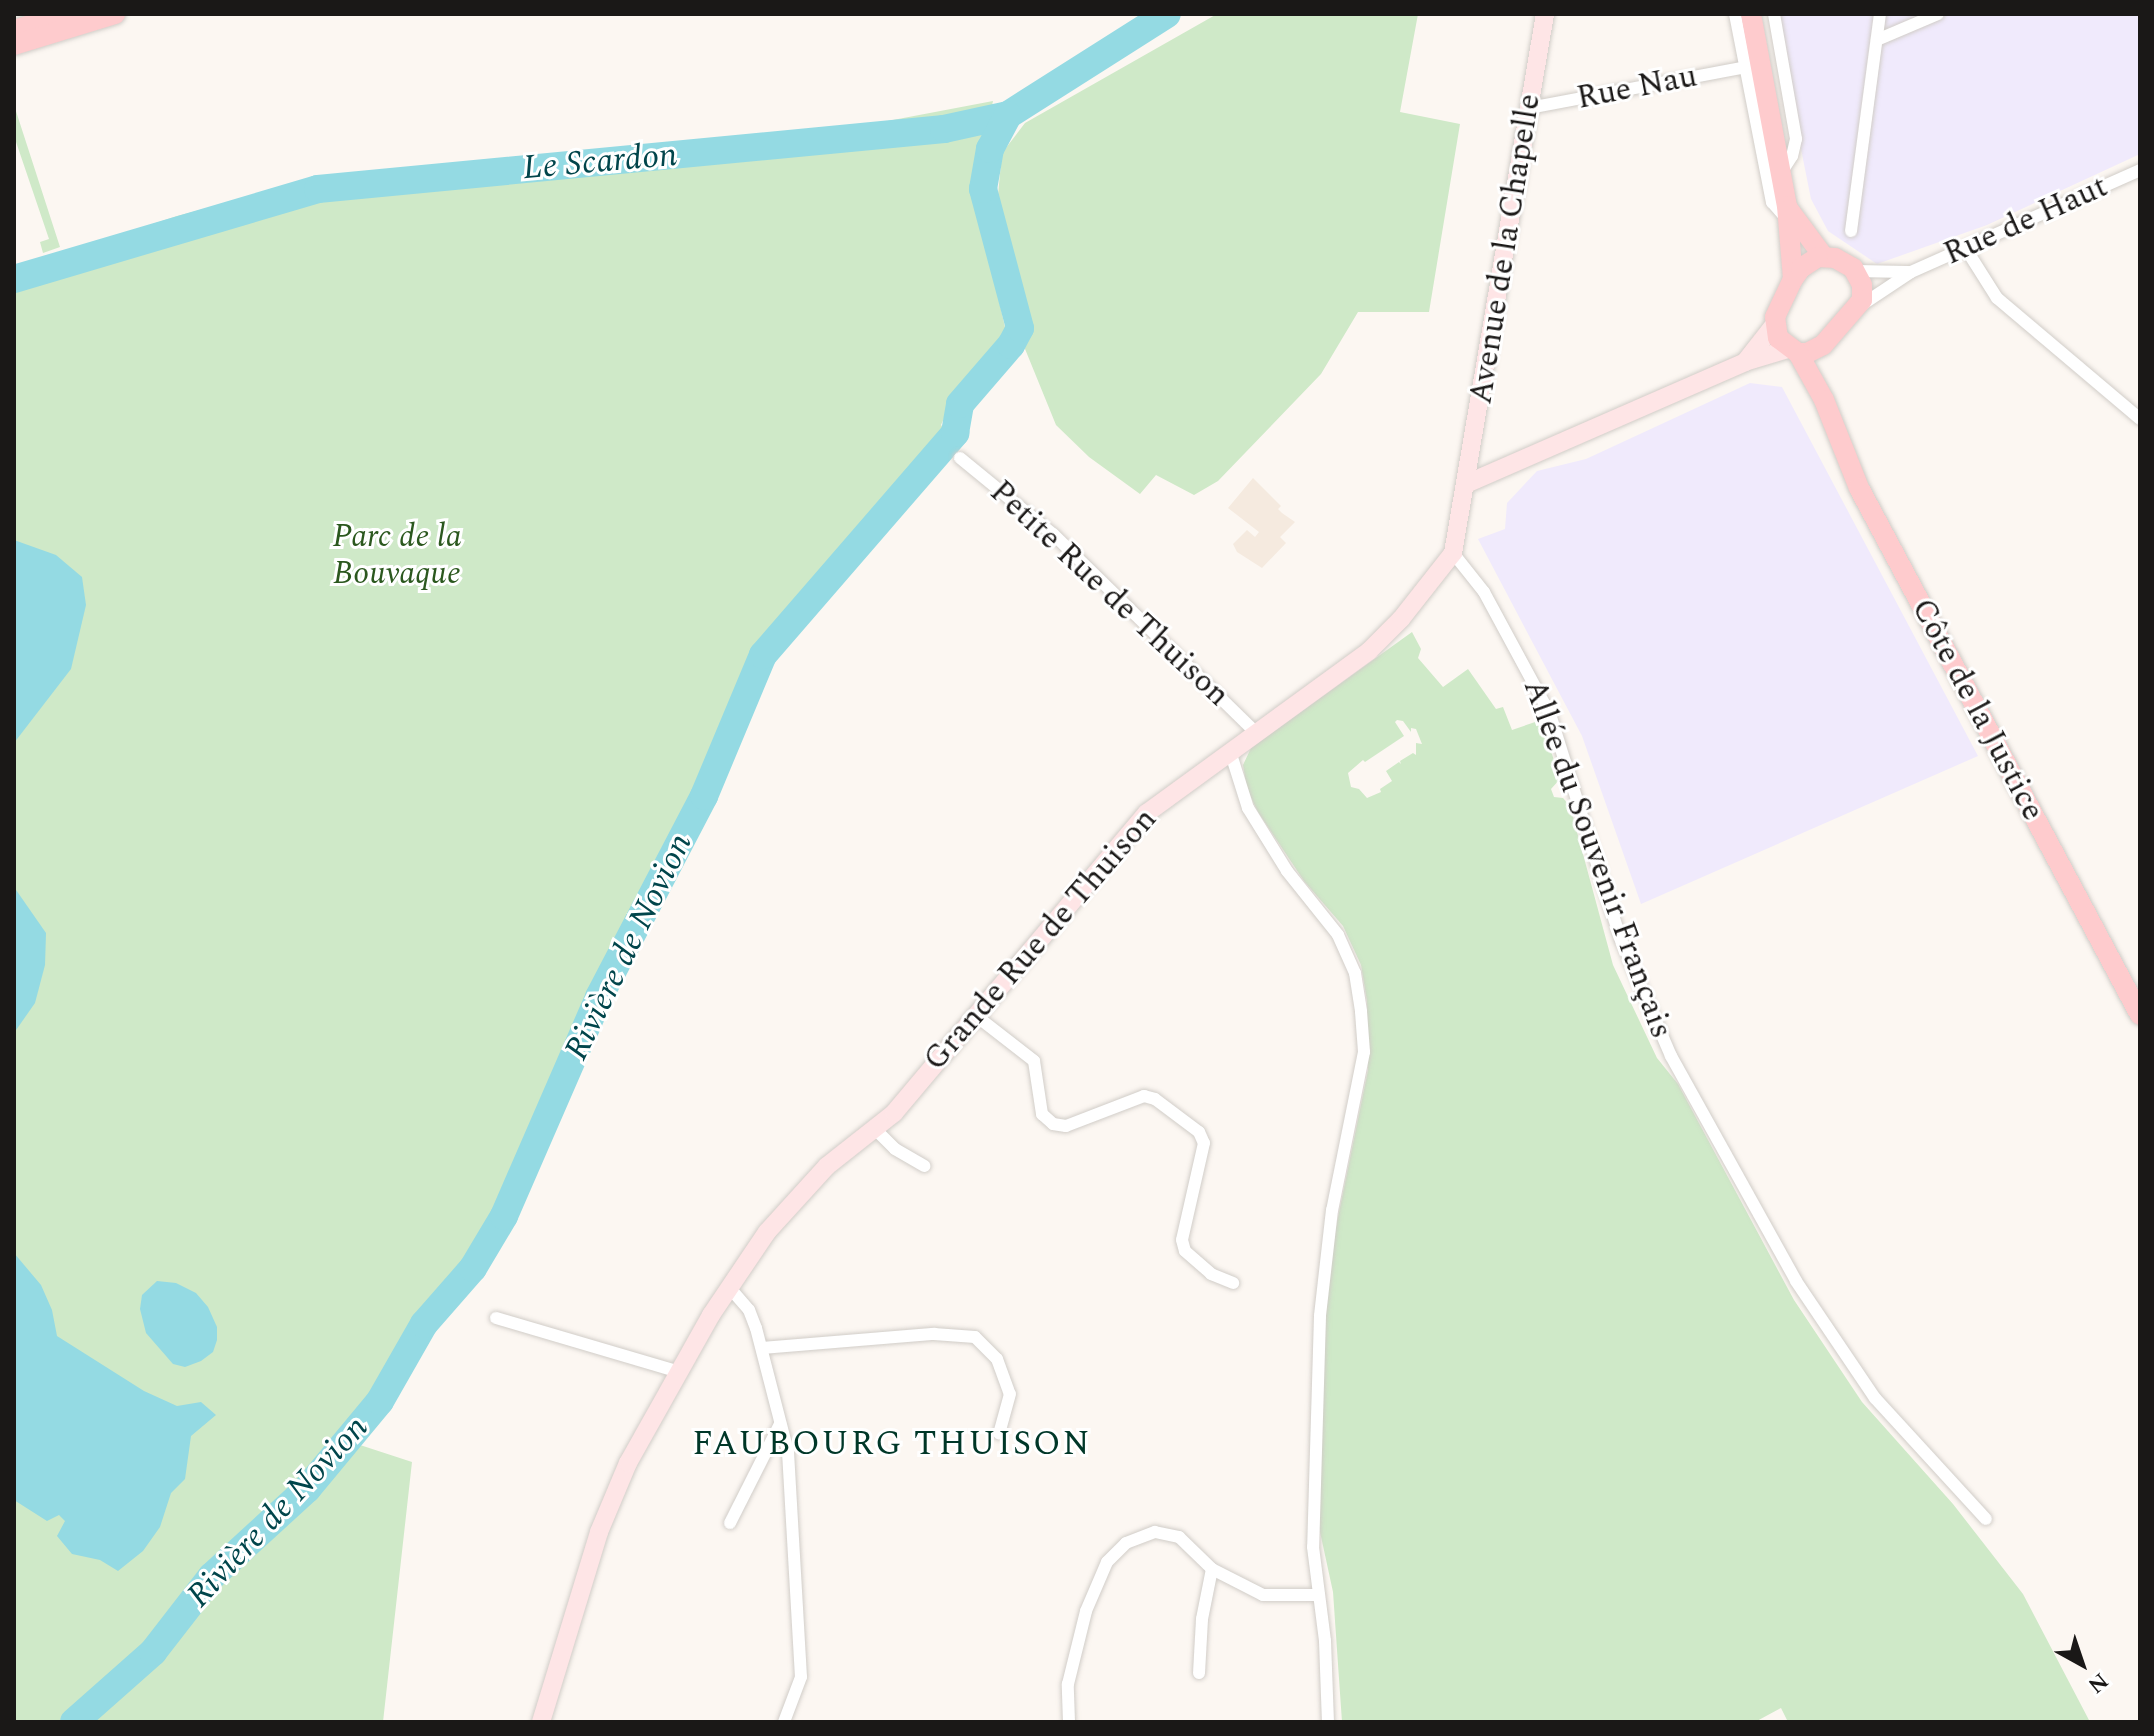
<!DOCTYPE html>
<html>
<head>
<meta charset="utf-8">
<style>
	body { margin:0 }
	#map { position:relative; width:2154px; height:1736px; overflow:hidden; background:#fcf7f2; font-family:Spectral,serif }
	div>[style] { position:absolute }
	.commercial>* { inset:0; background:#f0eafc }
	.built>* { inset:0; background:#f5eadf }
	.green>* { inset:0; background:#cfe9c8 }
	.water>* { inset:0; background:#94dae3 }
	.river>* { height:28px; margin:-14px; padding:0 14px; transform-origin:14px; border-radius:14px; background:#94dae3 }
	.roads { filter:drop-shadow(0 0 2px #d1cdc8) drop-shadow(0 0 2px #d1cdc8) }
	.street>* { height:12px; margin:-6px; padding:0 6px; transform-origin:6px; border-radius:6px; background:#fff }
	.secondary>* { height:18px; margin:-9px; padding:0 9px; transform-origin:9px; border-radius:9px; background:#fee5e6 }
	.primary>* { height:20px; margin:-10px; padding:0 10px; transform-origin:10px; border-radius:10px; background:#fecbcd }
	span { translate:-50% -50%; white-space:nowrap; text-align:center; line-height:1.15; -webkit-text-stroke:6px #fff; paint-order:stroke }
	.street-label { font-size:32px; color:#1a1817 }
	.park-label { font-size:32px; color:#2b581e; font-style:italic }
	.water-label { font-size:34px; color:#01454b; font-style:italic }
	.neighbourhood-label { font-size:34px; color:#003728; letter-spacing:2px }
	.frame { position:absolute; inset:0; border:16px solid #1a1817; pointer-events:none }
	.north { position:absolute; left:2042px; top:1624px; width:80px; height:80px; -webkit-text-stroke:6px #fff; paint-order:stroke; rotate:140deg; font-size:22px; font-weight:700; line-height:32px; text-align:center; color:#1a1817 }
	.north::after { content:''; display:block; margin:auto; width:28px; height:36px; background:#1a1817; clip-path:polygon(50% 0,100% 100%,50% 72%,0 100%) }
</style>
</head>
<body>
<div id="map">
	<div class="commercial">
		<div style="clip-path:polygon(1774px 14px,2140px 14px,2140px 154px,1987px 225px,1877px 264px,1828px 231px,1811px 199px)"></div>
		<div style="clip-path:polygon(1750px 383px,1782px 387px,1978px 756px,1641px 904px,1582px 736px,1478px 539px,1505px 529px,1507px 503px,1537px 471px,1586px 459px)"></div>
	</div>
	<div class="built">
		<div style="clip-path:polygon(1253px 478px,1281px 506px,1278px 509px,1282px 513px,1295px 522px,1280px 537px,1286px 543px,1262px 568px,1237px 552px,1233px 544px,1247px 530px,1255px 537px,1259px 532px,1228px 508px)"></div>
	</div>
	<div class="green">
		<div style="clip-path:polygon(1217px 14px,1418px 14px,1400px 112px,1460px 124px,1429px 312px,1358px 312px,1321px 374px,1218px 481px,1194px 495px,1156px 475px,1140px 494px,1089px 457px,1056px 425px,1023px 344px,1025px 301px,997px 205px,1002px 153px,1025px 123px)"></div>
		<div style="clip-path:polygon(993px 101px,974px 190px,1007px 336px,953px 398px,941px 425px,955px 441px,770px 660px,709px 797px,604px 1000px,508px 1219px,474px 1272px,429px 1325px,360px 1445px,412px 1462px,383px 1722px,14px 1722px,14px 270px,177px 216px,323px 178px,877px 123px)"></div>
		<div style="clip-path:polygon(14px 105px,60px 247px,43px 253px,40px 242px,49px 239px,14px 136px)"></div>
		<div style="clip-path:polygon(evenodd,1412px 632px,1421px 649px,1418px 658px,1443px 687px,1468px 669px,1496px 709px,1503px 707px,1512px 730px,1541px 720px,1560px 779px,1551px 789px,1554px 797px,1563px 798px,1570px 806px,1613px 965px,1657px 1058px,1678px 1084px,1794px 1300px,1862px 1402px,1953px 1504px,2023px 1594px,2090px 1722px,1788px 1722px,1781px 1708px,1755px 1722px,1342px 1722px,1333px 1592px,1317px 1518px,1322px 1296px,1368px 1070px,1367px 1001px,1361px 965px,1343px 926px,1304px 881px,1258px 812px,1247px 789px,1243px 765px,1251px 748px,1412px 632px,1397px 720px,1403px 721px,1411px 732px,1411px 728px,1416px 729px,1422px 744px,1416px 743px,1416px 755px,1413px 753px,1400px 761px,1401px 764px,1399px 762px,1386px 771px,1392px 781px,1380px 789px,1381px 792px,1367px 798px,1359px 789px,1351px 787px,1348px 773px,1363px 760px,1365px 762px,1404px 736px,1395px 722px,1397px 720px)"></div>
	</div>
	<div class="water">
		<div style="clip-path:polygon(14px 540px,56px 555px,82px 577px,86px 605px,71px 669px,14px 743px)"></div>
		<div style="clip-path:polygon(14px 887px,46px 933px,45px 965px,35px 1003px,14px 1033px)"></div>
		<div style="clip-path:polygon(14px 1253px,41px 1285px,52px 1310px,57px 1336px,144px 1391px,177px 1406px,201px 1402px,216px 1415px,191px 1436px,185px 1479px,171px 1493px,160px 1527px,143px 1551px,118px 1571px,100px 1560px,72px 1554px,57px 1536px,65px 1521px,59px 1515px,47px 1521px,14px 1500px)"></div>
		<div style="clip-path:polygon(157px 1281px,176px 1283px,196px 1293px,208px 1307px,217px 1327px,217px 1340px,213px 1352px,201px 1361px,185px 1367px,173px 1364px,146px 1333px,140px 1309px,142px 1295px)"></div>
	</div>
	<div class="river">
		<div style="left:14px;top:279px;width:317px;rotate:-16.5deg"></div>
		<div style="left:318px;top:189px;width:629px;rotate:-5.47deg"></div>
		<div style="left:944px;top:129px;width:66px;rotate:-12.3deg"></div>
		<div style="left:1008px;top:115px;width:188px;rotate:-32.4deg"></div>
		<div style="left:74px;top:1722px;width:106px;rotate:-41.5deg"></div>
		<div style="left:153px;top:1652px;width:96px;rotate:-52.2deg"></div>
		<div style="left:212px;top:1576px;width:129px;rotate:-42.5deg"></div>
		<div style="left:307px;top:1489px;width:114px;rotate:-50.3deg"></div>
		<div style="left:380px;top:1401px;width:89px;rotate:-60.3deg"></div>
		<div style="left:424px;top:1324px;width:74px;rotate:-48.8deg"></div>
		<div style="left:473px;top:1268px;width:61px;rotate:-59.2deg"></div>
		<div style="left:504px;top:1216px;width:239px;rotate:-66.5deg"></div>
		<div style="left:599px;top:997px;width:227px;rotate:-62.4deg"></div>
		<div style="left:704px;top:796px;width:153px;rotate:-67.3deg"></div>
		<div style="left:763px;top:655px;width:294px;rotate:-49.1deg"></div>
		<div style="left:955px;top:433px;width:29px;rotate:-80deg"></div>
		<div style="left:960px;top:404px;width:78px;rotate:-49.2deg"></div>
		<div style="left:1011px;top:345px;width:19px;rotate:-62deg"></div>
		<div style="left:1020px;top:328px;width:144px;rotate:-104.9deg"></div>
		<div style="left:983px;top:189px;width:41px;rotate:-80.1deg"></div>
		<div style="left:990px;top:149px;width:38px;rotate:-62deg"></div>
	</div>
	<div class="roads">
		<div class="street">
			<div style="left:1735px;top:14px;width:192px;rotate:78.9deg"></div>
			<div style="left:1772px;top:202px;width:21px;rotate:49deg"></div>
			<div style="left:1774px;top:14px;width:127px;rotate:80deg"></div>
			<div style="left:1796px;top:139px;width:17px;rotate:103deg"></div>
			<div style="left:1792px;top:156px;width:20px;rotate:123deg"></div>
			<div style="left:1877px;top:40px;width:66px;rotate:-23.1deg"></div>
			<div style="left:1529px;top:108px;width:220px;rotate:-10.7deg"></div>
			<div style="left:1851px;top:231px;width:219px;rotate:-82.4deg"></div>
			<div style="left:1966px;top:249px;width:58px;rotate:57.7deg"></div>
			<div style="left:1997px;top:298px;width:187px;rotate:40.2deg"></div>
			<div style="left:1856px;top:271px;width:52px;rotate:1.1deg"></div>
			<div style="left:1860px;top:306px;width:61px;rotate:-33.7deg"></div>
			<div style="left:1911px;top:272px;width:251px;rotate:-24deg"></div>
			<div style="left:960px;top:458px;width:120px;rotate:39.3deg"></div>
			<div style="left:1053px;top:534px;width:284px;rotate:44.4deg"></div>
			<div style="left:1453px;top:553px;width:50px;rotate:51.5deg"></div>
			<div style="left:1484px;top:592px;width:139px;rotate:61.6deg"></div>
			<div style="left:1550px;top:714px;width:237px;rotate:72.6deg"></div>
			<div style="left:1621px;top:940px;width:126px;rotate:66.7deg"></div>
			<div style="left:1671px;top:1056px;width:257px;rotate:60.9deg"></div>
			<div style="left:1796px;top:1281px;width:141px;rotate:56deg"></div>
			<div style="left:1875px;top:1398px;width:164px;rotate:47.5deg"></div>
			<div style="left:1230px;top:751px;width:60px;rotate:72.5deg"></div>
			<div style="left:1248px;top:808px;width:74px;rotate:58.2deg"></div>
			<div style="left:1287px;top:871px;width:82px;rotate:51.4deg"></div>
			<div style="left:1338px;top:935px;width:42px;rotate:65.9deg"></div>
			<div style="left:1355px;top:973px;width:39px;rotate:81deg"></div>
			<div style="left:1361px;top:1012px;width:40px;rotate:85.7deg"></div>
			<div style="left:1364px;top:1052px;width:161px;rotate:101.4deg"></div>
			<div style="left:1332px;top:1210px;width:107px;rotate:96.5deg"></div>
			<div style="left:1320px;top:1316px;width:231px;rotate:91.7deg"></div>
			<div style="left:1313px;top:1547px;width:95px;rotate:82.7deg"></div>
			<div style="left:1325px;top:1641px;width:81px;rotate:87.9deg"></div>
			<div style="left:975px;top:1015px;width:75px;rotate:37.9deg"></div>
			<div style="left:1034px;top:1061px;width:54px;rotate:81.4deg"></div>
			<div style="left:1042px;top:1114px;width:15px;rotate:42deg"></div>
			<div style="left:1053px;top:1124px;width:13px;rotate:9deg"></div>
			<div style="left:1066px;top:1126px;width:84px;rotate:-21deg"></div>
			<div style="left:1144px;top:1096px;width:11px;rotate:15deg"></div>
			<div style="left:1155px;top:1099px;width:55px;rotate:36.9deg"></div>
			<div style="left:1199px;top:1132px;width:12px;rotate:66deg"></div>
			<div style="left:1204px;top:1143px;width:99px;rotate:102.8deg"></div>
			<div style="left:1182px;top:1240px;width:11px;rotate:75deg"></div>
			<div style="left:1185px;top:1251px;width:35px;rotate:41deg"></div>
			<div style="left:1211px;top:1274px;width:24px;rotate:22deg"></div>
			<div style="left:875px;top:1129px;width:28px;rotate:45deg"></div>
			<div style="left:895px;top:1149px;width:34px;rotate:30deg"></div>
			<div style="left:729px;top:1287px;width:30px;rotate:49deg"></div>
			<div style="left:749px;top:1310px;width:19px;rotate:69deg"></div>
			<div style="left:756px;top:1328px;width:128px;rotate:75.5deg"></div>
			<div style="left:788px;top:1452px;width:225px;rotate:86.7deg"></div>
			<div style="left:801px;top:1677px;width:48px;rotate:110.7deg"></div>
			<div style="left:496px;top:1318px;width:191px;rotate:16.4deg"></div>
			<div style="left:762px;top:1348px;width:173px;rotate:-4.7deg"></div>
			<div style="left:934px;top:1334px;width:41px;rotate:4.2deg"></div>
			<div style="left:975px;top:1337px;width:31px;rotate:45deg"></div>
			<div style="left:997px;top:1359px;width:37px;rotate:70deg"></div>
			<div style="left:1010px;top:1394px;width:41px;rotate:105.4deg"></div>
			<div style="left:730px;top:1523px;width:111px;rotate:-63.2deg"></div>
			<div style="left:1199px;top:1673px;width:54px;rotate:-86.8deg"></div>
			<div style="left:1202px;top:1619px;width:51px;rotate:-78.7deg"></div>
			<div style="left:1069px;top:1722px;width:38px;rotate:-92deg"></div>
			<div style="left:1068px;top:1684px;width:75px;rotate:-76.1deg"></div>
			<div style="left:1086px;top:1611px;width:53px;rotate:-66.8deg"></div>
			<div style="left:1107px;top:1562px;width:27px;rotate:-45deg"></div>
			<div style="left:1126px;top:1543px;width:31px;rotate:-21deg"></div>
			<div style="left:1155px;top:1532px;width:25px;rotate:12deg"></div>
			<div style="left:1179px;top:1537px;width:46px;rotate:44.1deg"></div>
			<div style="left:1212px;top:1569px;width:57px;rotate:27deg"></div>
			<div style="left:1263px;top:1595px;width:56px"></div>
		</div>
		<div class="secondary">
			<div style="left:1745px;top:362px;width:47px;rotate:-51.9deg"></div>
			<div style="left:1466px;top:484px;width:305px;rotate:-23.6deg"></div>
			<div style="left:1745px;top:362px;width:45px;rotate:-16.8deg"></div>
			<div style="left:541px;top:1722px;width:199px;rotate:-73deg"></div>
			<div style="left:599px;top:1532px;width:75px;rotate:-67.2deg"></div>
			<div style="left:628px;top:1463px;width:170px;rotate:-60.7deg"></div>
			<div style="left:711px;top:1315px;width:100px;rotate:-56deg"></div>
			<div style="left:767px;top:1232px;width:89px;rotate:-47.7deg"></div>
			<div style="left:827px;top:1166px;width:85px;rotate:-38.3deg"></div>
			<div style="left:894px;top:1113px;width:392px;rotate:-49.9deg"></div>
			<div style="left:1147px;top:813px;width:275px;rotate:-36.1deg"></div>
			<div style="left:1369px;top:651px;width:45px;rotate:-45deg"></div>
			<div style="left:1401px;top:619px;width:84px;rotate:-51.8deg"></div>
			<div style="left:1453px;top:553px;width:547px;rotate:-80.31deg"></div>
		</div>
		<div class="primary">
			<div style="left:1751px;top:14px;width:195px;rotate:79.4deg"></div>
			<div style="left:1787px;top:206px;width:73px;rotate:85.3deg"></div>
			<div style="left:14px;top:30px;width:54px;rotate:-17.1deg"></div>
			<div style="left:14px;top:45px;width:106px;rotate:-17.1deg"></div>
			<div style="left:1789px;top:210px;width:57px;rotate:53.5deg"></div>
			<div style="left:1818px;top:257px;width:17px;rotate:3deg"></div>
			<div style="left:1835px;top:258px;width:21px;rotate:29deg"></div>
			<div style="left:1853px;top:268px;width:19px;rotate:62deg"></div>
			<div style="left:1862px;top:285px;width:15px;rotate:90deg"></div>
			<div style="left:1862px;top:300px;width:60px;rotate:130.9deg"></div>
			<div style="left:1823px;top:345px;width:18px;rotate:153deg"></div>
			<div style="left:1807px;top:353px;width:9px;rotate:180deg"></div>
			<div style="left:1798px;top:353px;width:25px;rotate:-143deg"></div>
			<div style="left:1778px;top:338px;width:21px;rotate:-98deg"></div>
			<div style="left:1775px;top:317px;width:42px;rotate:-64.7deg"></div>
			<div style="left:1793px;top:279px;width:14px;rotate:-54deg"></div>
			<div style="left:1801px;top:268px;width:20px;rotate:-33deg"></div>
			<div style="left:1798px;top:353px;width:54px;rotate:61deg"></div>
			<div style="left:1824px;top:400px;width:95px;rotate:68.3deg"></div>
			<div style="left:1859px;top:488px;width:597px;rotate:61.93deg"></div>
		</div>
	</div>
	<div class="street-label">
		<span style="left:1637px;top:88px;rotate:-11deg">Rue Nau</span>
		<span style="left:2026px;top:221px;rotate:-24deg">Rue de Haut</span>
		<span style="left:1506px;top:249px;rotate:-81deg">Avenue de la Chapelle</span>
		<span style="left:1109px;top:594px;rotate:43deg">Petite Rue de Thuison</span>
		<span style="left:1977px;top:710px;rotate:62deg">Côte de la Justice</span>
		<span style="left:1597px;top:859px;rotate:70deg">Allée du Souvenir Français</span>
		<span style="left:1041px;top:940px;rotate:-49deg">Grande Rue de Thuison</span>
	</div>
	<div class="park-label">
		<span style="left:397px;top:556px">Parc de la<br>Bouvaque</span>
	</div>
	<div class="water-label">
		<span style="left:600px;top:162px;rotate:-5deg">Le Scardon</span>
		<span style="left:629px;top:947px;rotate:-64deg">Rivière de Novion</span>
		<span style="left:278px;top:1512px;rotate:-47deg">Rivière de Novion</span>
	</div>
	<div class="neighbourhood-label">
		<span style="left:892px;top:1445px">FAUBOURG THUISON</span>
	</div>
	<div class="frame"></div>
	<div class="north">N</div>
</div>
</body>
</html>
